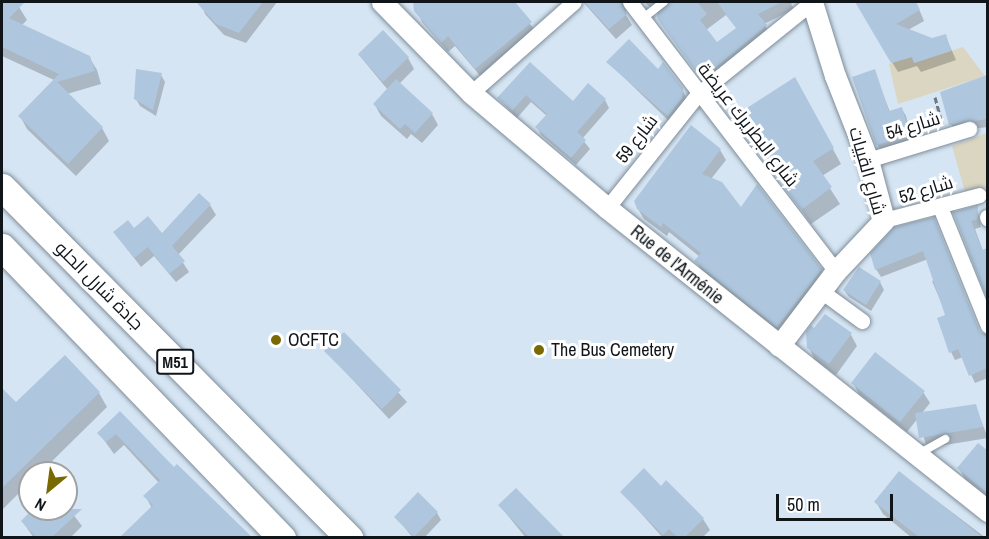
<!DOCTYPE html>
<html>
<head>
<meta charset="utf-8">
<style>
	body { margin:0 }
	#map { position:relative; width:989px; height:539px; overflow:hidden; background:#d6e5f3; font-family:"Archivo Narrow",Cairo,sans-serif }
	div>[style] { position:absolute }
	.green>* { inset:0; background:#dad6c1 }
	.shadow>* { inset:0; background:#0003 }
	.building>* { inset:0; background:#afc7de }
	.path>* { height:3px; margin-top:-1.5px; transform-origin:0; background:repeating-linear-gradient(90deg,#6e7881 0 6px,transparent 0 9px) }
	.roads { filter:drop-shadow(0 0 2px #7f8d99) drop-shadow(0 0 2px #7f8d99) }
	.lane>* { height:8px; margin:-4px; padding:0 4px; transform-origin:4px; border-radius:4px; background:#fff }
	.street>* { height:15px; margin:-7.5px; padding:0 7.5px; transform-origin:7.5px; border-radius:7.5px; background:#fff }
	.secondary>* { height:21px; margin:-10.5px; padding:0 10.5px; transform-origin:10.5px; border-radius:10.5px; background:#fff }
	.highway>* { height:27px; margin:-13.5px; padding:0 13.5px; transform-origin:13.5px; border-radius:13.5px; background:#fff }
	.dots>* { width:16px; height:16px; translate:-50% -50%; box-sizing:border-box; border:3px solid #fff; border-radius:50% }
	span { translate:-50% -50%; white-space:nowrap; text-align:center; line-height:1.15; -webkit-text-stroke:6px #fff; paint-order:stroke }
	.shield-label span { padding:2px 4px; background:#fff; border:2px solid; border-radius:4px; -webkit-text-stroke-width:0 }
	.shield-label { font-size:16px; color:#10151a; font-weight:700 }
	.street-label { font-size:18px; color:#10151a }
	.poi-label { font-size:18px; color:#10151a }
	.left { translate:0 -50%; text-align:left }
	.frame { position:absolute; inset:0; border:3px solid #10151a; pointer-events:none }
	.north { position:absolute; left:18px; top:461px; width:60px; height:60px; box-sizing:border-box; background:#fff; border:2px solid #9fa1a3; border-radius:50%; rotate:209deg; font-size:16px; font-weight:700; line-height:24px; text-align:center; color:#10151a }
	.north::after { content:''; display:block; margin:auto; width:21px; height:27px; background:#7a6800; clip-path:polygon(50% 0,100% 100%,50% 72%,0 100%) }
	.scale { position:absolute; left:776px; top:494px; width:117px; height:27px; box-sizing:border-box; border:3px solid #10151a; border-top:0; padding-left:8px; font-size:18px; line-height:21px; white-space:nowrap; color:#10151a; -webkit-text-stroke:4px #fff; paint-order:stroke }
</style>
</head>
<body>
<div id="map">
	<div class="green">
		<div style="clip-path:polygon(963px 47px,985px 76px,898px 104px,889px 64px,912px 57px,914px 63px)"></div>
		<div style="clip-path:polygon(987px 133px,987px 189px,965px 192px,952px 146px)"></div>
	</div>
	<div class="shadow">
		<div style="clip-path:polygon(2px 2px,14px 2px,19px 7px,27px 20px,22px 25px,89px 57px,97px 70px,101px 84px,67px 94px,102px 128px,109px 141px,76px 176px,27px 129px,20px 116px,54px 80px,2px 56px)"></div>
		<div style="clip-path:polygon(201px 2px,277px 2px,246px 43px,224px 35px,205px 14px)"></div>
		<div style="clip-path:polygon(414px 2px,513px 2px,537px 33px,482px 78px,455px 46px,448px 52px,422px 22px)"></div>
		<div style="clip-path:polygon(583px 2px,626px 2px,626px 15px,632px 25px,616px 39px)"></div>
		<div style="clip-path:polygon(evenodd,644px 2px,795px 2px,791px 4px,794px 9px,764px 24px,772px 36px,703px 82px,658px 14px,644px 2px,726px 15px,737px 29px,717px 44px,706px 30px,726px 15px)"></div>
		<div style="clip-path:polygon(856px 2px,916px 2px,924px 21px,908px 30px,932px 40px,945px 35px,956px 60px,921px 72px,917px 66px,898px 72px)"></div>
		<div style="clip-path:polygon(359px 55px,408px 58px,414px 69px,399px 84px,432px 114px,438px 125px,422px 143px,411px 134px,407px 139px,381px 116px,375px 105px,388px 90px)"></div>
		<div style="clip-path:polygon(608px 62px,658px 71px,682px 89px,687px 99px,673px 125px)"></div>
		<div style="clip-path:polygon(530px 64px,573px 103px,605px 100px,609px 108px,582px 139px,590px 149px,576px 165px,541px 135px,537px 127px,547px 116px,531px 102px,517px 118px,499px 99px)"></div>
		<div style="clip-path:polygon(874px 71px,890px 112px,902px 109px,906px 116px,913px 143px,881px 152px,877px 144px)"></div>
		<div style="clip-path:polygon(161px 75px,165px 82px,156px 116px,140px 106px,136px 99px)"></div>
		<div style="clip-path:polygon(985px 78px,988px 127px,955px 131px,951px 124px)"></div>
		<div style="clip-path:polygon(803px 94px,841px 164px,822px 176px,840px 204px,811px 224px,785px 186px,789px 183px,741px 114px)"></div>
		<div style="clip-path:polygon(720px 150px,726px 160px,711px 179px,741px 210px,821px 269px,826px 280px,783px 336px,702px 271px,696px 261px,700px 257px,669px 232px,667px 236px,644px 219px,638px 209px)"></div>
		<div style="clip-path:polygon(210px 205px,216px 215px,178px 255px,189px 272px,176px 282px,154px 256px,141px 267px,115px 233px,134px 230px,161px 235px)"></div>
		<div style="clip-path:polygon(977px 207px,981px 227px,975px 229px,983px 251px,988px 249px,988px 295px,955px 213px)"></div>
		<div style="clip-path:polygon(937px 227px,980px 332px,988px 335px,988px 378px,975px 383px,963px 357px,955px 360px,951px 352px,947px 316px,932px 281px,937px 279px,928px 259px,881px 277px,876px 269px)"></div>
		<div style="clip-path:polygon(880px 282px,884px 290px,871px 311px,849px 297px,844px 290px)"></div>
		<div style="clip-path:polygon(815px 330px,851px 335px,857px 346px,836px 375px,815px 360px,809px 348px)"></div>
		<div style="clip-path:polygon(344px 334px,407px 402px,389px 419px,326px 351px)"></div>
		<div style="clip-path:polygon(65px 357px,99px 393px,107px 407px,40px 473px,30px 473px,30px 482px,2px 510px,2px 390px,16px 404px)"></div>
		<div style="clip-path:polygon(853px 383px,923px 392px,930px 403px,922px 413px,975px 405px,988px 438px,927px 448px,918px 418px,907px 432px,859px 394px)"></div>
		<div style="clip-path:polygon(120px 413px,174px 469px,177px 466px,250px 538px,122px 538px,152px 508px,145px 496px,159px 483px,124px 445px,114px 454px,99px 433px)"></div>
		<div style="clip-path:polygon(979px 445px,988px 452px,988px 497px,965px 479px,959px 468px)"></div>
		<div style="clip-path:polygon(900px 473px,986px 538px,912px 538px,883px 514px,876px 502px)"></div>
		<div style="clip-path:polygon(666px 482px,703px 519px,710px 530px,702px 538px,663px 538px,622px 492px,661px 488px)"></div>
		<div style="clip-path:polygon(66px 505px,82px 526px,70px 538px,34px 538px,22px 521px,35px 509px,66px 509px)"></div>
		<div style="clip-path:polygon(500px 506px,558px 534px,560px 538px,526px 538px)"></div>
		<div style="clip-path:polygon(437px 513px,441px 520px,424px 538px,413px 538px,396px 517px)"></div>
	</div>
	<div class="building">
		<div style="clip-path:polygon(2px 2px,25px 2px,9px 18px,90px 56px,95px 71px,57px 82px,103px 127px,68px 164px,18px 116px,59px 74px,2px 47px)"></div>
		<div style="clip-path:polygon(196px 2px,263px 2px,239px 33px,216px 24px)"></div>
		<div style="clip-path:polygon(413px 2px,515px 2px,532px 22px,475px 69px,448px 36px,441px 43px,414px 11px)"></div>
		<div style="clip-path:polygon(584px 2px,620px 2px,627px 14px,609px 29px)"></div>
		<div style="clip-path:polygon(670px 2px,697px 2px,707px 14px,700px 20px,717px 42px,736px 28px,717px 2px,782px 2px,758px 14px,767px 25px,705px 76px,696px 72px,658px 20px,657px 15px)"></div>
		<div style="clip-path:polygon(855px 2px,916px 2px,920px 10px,896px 24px,932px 38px,946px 34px,951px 51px,914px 63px,912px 57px,891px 63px)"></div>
		<div style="clip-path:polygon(383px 30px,409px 57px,383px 82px,358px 54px)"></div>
		<div style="clip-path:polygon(629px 39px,658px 69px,663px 62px,683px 88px,682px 98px,668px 116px,606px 62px)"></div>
		<div style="clip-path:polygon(530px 62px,573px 101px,588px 83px,606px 99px,577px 132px,586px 140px,571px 158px,535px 127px,547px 114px,526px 95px,512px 111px,497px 98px)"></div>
		<div style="clip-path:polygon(136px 69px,162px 73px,153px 110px,134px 99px)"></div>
		<div style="clip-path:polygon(875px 69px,889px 111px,902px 107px,910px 136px,876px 145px,852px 77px)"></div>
		<div style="clip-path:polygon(987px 75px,987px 119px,949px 125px,940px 92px)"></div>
		<div style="clip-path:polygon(795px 77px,834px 148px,813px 161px,832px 187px,801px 210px,783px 186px,789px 181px,739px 113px)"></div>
		<div style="clip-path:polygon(396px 79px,433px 113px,415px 133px,405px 124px,400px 129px,373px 104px)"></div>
		<div style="clip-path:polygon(691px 125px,721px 149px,702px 174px,722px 182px,741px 207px,757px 184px,822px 269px,777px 327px,694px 261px,701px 253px,663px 223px,661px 227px,637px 209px,634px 201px)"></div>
		<div style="clip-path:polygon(199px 193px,211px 204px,172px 246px,185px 261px,169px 274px,148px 247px,134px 258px,113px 232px,128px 220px,134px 228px,148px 216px,162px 233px)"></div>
		<div style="clip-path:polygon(978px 205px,978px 219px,971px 221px,982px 250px,987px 248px,987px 299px,953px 212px)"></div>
		<div style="clip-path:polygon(934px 217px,979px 330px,987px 338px,987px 368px,969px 376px,958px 349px,949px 353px,945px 341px,937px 318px,945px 315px,923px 251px,875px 270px,870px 253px,894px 227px)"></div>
		<div style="clip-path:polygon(859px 267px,881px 281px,866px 305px,843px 290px)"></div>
		<div style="clip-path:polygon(825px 314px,852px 333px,829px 364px,807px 348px,806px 332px,811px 325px,814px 328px)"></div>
		<div style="clip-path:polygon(344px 332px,401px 390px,382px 409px,324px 351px)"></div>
		<div style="clip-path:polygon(875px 352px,925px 391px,900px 422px,851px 383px)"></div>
		<div style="clip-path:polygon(65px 355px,100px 392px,2px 488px,2px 388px,16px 402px)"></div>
		<div style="clip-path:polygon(976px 404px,983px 427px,919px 438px,915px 413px)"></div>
		<div style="clip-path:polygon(120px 411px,174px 467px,177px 464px,252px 537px,120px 537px,153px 505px,143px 496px,160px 480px,116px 434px,106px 442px,97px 433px)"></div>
		<div style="clip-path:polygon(978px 443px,987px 450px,987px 493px,957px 468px)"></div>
		<div style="clip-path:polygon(644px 468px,661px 486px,666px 480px,704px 518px,685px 537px,677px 537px,669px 529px,663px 535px,620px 492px)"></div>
		<div style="clip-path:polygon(899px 471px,982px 537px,919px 537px,874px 502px)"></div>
		<div style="clip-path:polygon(516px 488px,564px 537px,529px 537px,498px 505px)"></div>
		<div style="clip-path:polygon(418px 492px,438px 512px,414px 537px,394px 517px)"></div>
		<div style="clip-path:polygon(33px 509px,82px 509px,52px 537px,36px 537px,21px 521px)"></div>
	</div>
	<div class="path">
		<div style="left:935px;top:97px;width:27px;rotate:75deg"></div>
	</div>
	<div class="roads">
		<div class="lane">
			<div style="left:642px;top:19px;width:28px;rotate:-38deg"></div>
			<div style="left:920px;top:453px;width:29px;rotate:-29deg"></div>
		</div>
		<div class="street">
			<div style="left:630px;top:2px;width:339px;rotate:52.6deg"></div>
			<div style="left:471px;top:93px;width:137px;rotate:-41.5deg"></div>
			<div style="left:868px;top:160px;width:106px;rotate:-17.1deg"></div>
			<div style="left:940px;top:207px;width:128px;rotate:68deg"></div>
			<div style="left:607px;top:208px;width:146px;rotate:-51.4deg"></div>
			<div style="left:698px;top:94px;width:146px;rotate:-38.9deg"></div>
			<div style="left:987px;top:217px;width:2px;rotate:63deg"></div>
			<div style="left:884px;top:220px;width:98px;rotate:-14.7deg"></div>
			<div style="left:821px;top:291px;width:51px;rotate:36.2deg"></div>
		</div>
		<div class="secondary">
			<div style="left:382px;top:2px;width:127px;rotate:45.6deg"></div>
			<div style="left:471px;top:93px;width:178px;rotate:40.2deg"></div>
			<div style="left:607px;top:208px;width:487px;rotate:38.5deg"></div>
			<div style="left:779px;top:346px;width:94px;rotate:-52.8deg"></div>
			<div style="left:836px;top:271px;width:70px;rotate:-46.7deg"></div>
			<div style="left:884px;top:220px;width:62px;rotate:-104.9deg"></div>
			<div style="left:868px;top:160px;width:90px;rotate:-111.4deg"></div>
			<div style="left:835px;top:76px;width:77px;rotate:-107.3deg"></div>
		</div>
		<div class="highway">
			<div style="left:2px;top:187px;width:494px;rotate:45.3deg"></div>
			<div style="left:2px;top:247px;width:404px;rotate:46.1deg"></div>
		</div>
	</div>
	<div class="dots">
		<div style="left:276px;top:340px;background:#7a6800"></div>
		<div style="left:539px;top:350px;background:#7a6800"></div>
	</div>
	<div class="shield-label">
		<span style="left:175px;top:362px">M51</span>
	</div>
	<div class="street-label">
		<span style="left:748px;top:125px;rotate:52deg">شارع البطريرك عريضة</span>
		<span style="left:913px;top:126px;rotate:-17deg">شارع 54</span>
		<span style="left:637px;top:139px;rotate:-52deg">شارع 59</span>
		<span style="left:867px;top:171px;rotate:74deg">شارع القبيات</span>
		<span style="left:926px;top:190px;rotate:-17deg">شارع 52</span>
		<span style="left:677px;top:265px;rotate:39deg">Rue de l'Arménie</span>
		<span style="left:99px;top:286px;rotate:45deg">جادة شارل الحلو</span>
	</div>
	<div class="poi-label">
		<span class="left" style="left:288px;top:340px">OCFTC</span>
		<span class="left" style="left:551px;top:350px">The Bus Cemetery</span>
	</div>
	<div class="frame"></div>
	<div class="north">N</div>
	<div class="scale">50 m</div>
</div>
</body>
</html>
